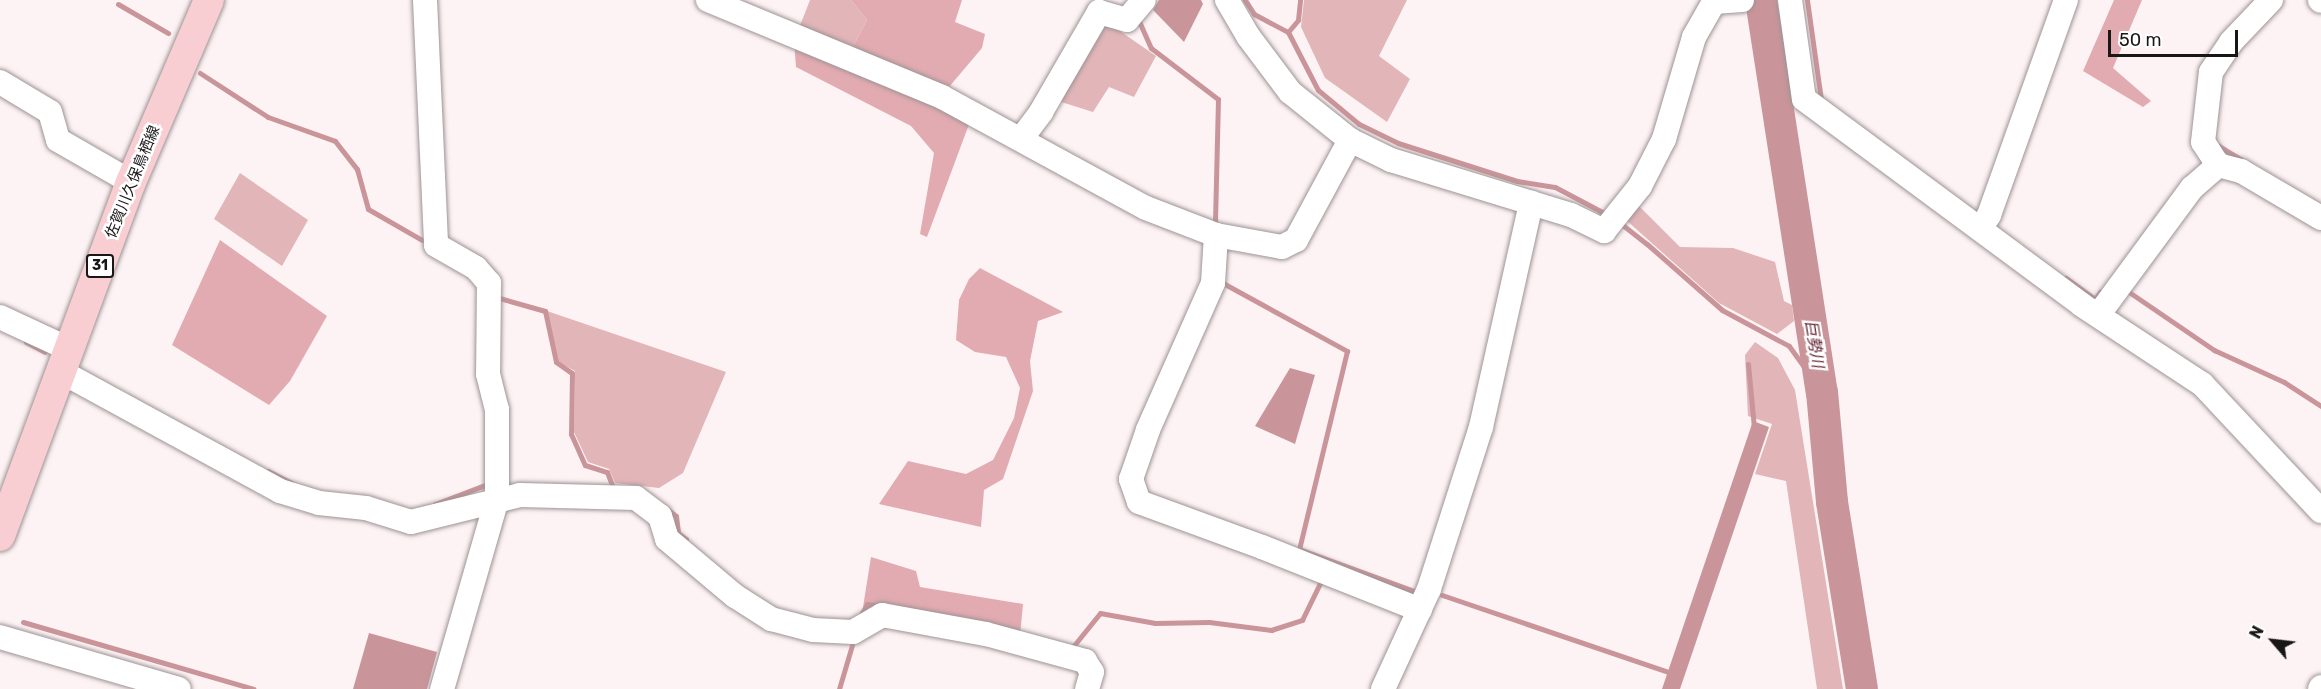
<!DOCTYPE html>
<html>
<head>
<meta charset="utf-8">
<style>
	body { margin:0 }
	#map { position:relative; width:2321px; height:689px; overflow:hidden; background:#fdf3f4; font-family:Rubik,"Noto Sans JP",sans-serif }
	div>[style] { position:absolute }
	.green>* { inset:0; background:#e2b5b9 }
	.forest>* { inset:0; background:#e2abb1 }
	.water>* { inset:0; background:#ca959a }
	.stream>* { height:5px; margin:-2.5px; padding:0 2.5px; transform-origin:2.5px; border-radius:2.5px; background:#ca959a }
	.river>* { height:32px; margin:-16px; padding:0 16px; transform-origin:16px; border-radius:16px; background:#ca959a }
	.roads { filter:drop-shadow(0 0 2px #9d9394) drop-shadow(0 0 2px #9d9394) }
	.minor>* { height:24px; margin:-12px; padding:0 12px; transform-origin:12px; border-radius:12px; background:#fff }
	.major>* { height:30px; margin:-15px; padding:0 15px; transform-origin:15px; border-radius:15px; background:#f8ced2 }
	span { translate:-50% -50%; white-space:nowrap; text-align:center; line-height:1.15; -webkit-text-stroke:5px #fff; paint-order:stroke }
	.shield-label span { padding:2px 4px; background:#fff; border:2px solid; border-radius:4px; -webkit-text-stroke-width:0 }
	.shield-label { font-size:14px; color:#191616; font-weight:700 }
	.street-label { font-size:15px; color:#191616 }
	.water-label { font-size:16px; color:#63222e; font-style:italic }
	.north { position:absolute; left:2243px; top:611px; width:60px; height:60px; -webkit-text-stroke:4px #fff; paint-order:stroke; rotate:298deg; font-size:16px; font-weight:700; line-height:24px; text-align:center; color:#191616 }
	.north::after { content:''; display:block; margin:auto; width:21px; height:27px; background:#191616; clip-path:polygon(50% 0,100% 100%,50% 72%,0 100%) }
	.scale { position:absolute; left:2108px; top:30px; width:130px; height:27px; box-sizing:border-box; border:3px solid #191616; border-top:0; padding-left:8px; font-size:18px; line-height:21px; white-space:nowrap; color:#191616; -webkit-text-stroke:4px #fff; paint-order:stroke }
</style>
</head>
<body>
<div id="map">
	<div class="green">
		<div style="clip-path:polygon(810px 0,851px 0,867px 20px,845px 62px,794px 41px)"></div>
		<div style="clip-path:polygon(1304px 0,1407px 0,1379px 56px,1410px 79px,1387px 122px,1325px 78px,1301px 27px)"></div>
		<div style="clip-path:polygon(1101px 18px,1156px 56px,1134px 97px,1109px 87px,1093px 112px,1055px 100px)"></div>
		<div style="clip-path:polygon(240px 173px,308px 220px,282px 266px,214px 219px)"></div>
		<div style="clip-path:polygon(1637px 204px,1680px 247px,1733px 248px,1775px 262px,1784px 301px,1792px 305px,1794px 321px,1777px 334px,1719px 303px,1626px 220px)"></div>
		<div style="clip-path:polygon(547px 311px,726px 372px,683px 473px,659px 488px,615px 483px,609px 469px,588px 462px,574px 432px,575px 371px,558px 362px)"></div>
		<div style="clip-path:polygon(1755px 342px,1778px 358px,1795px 390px,1843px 689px,1817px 689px,1786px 481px,1755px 474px,1772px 424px,1748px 416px,1745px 355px)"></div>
	</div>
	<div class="forest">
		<div style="clip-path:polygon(851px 0,962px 0,955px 22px,985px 34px,982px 48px,938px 100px,971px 119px,927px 237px,920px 234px,934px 153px,911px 126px,796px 67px,794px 41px,845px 62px,867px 20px)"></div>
		<div style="clip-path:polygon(2114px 0,2142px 0,2113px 68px,2151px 101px,2143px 107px,2083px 71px)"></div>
		<div style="clip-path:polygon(220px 240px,327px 316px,290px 381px,269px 405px,172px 345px)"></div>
		<div style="clip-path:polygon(980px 268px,1063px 312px,1038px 321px,1030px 361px,1033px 391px,1003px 479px,984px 490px,981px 527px,879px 504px,908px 461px,966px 474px,993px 460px,1014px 418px,1020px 388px,1006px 357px,975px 352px,956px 340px,959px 300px,969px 279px)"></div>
		<div style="clip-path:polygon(871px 557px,916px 571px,920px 587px,1023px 604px,1020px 636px,863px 607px)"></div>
	</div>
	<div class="water">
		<div style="clip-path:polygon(1159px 0,1201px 0,1203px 4px,1184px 42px,1153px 10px)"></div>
		<div style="clip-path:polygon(1290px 368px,1315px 375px,1295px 444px,1255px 426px)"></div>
		<div style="clip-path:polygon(1753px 421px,1769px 427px,1680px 689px,1662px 689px)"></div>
		<div style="clip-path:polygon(369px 633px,437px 652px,427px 689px,353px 689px)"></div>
	</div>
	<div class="stream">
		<div style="left:1245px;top:0;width:17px;rotate:57deg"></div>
		<div style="left:1254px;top:14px;width:38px;rotate:28deg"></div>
		<div style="left:1288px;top:32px;width:65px;rotate:62.7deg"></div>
		<div style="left:1318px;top:90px;width:53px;rotate:39.7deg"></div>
		<div style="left:1359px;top:124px;width:43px;rotate:26deg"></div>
		<div style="left:1398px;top:143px;width:125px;rotate:17.7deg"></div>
		<div style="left:1517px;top:181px;width:38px;rotate:9deg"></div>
		<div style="left:1555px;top:187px;width:62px;rotate:27.8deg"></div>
		<div style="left:1807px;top:0;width:100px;rotate:82deg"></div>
		<div style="left:118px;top:4px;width:58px;rotate:30.1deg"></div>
		<div style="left:1138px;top:19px;width:32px;rotate:66deg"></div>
		<div style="left:1151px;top:48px;width:84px;rotate:37.3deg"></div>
		<div style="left:1218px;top:99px;width:124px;rotate:91.4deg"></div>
		<div style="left:1288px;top:32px;width:16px;rotate:-50deg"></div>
		<div style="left:1298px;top:20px;width:20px;rotate:-84deg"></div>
		<div style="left:200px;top:73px;width:81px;rotate:32.9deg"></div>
		<div style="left:268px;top:117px;width:71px;rotate:19.7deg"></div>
		<div style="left:335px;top:141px;width:36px;rotate:52deg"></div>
		<div style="left:357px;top:169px;width:41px;rotate:74.6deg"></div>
		<div style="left:368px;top:209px;width:62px;rotate:29.9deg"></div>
		<div style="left:2217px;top:145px;width:29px;rotate:31deg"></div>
		<div style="left:1620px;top:223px;width:34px;rotate:38deg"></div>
		<div style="left:1647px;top:244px;width:100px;rotate:41.3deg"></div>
		<div style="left:1722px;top:310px;width:76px;rotate:28.2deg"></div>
		<div style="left:1789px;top:346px;width:57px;rotate:54.3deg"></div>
		<div style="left:2066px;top:278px;width:36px;rotate:36deg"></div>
		<div style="left:2095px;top:299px;width:9px;rotate:-54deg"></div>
		<div style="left:1221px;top:282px;width:144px;rotate:28.7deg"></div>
		<div style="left:1347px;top:351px;width:204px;rotate:103.6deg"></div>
		<div style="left:1299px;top:549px;width:122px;rotate:20.1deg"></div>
		<div style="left:2126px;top:290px;width:107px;rotate:34.3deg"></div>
		<div style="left:2214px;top:350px;width:77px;rotate:24.6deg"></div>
		<div style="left:2284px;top:382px;width:44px;rotate:33deg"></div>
		<div style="left:496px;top:297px;width:51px;rotate:15.9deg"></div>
		<div style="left:545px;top:311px;width:52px;rotate:77.8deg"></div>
		<div style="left:556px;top:362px;width:19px;rotate:35deg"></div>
		<div style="left:572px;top:373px;width:61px;rotate:90.9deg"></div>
		<div style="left:571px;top:434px;width:34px;rotate:66deg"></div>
		<div style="left:585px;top:465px;width:23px;rotate:18deg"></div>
		<div style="left:607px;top:472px;width:17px;rotate:69deg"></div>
		<div style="left:26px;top:342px;width:21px;rotate:28deg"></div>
		<div style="left:1748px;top:364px;width:64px;rotate:84.6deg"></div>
		<div style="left:268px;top:471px;width:27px;rotate:27deg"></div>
		<div style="left:435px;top:504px;width:53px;rotate:-20.8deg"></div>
		<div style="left:667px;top:509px;width:11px;rotate:38deg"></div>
		<div style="left:676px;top:516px;width:17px;rotate:83deg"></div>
		<div style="left:678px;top:533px;width:10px;rotate:37deg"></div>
		<div style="left:1442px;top:595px;width:245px;rotate:18.8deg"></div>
		<div style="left:859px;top:618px;width:16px;rotate:-60deg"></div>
		<div style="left:867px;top:604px;width:14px;rotate:8deg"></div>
		<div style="left:23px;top:622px;width:240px;rotate:16.2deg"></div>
		<div style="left:1068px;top:648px;width:3px;rotate:18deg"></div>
		<div style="left:1071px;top:649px;width:46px;rotate:-51.1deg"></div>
		<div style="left:1100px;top:613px;width:56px;rotate:10.3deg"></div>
		<div style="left:1155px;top:623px;width:54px;rotate:-1.1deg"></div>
		<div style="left:1209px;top:622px;width:63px;rotate:7.4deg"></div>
		<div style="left:1271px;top:630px;width:33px;rotate:-18deg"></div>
		<div style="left:1302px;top:620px;width:43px;rotate:-64deg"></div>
		<div style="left:839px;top:689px;width:46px;rotate:-73.5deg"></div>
	</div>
	<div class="river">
		<div style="left:1761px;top:0;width:397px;rotate:81.2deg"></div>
		<div style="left:1822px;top:392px;width:110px;rotate:84.8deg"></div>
		<div style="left:1832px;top:502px;width:189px;rotate:80.9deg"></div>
	</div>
	<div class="roads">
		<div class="minor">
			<div style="left:425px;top:0;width:245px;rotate:87.4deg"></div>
			<div style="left:436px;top:245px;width:46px;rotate:29.9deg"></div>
			<div style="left:476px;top:268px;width:20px;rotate:49deg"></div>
			<div style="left:489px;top:283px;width:91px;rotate:90.6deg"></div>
			<div style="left:488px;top:374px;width:36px;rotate:76deg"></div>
			<div style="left:497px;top:409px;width:90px;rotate:90deg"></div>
			<div style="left:497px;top:499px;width:198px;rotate:106.1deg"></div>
			<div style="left:708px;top:0;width:253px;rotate:22.5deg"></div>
			<div style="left:942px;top:97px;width:232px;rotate:28.6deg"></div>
			<div style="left:1146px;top:208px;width:75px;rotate:21.1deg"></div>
			<div style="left:1216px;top:235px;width:67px;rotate:10.3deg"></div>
			<div style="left:1282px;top:247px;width:16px;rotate:-27deg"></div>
			<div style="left:1296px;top:240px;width:114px;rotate:-61.6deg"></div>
			<div style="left:1227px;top:0;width:42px;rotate:59.7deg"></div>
			<div style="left:1248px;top:36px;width:70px;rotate:53.1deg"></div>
			<div style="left:1290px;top:92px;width:77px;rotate:38.7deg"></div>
			<div style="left:1350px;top:140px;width:46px;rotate:26deg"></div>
			<div style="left:1391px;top:160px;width:188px;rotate:17deg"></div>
			<div style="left:1571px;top:215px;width:37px;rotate:26deg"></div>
			<div style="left:1604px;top:231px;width:58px;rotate:-51.3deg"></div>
			<div style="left:1640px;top:186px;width:53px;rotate:-62.9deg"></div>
			<div style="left:1664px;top:139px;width:106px;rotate:-73.6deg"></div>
			<div style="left:1694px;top:37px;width:40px;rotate:-60.3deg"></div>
			<div style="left:1790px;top:0;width:100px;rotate:82deg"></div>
			<div style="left:1804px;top:99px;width:346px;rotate:36.5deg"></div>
			<div style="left:2082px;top:305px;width:144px;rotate:33.4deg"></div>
			<div style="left:2202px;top:384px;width:174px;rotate:46.9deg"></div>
			<div style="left:2320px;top:0;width:1px;rotate:45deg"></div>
			<div style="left:1714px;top:2px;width:28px;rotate:-4deg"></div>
			<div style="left:0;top:82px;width:58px;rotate:31deg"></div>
			<div style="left:50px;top:112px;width:29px;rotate:74deg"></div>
			<div style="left:58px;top:140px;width:84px;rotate:29.9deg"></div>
			<div style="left:1021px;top:139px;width:34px;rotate:-53deg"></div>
			<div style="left:1041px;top:112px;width:116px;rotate:-59.9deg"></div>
			<div style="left:1099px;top:12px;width:29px;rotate:16deg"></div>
			<div style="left:1127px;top:20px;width:26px;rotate:-50deg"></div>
			<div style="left:2218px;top:165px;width:27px;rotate:-123deg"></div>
			<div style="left:2203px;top:142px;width:70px;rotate:-83.5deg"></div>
			<div style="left:2211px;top:72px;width:36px;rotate:-56deg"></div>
			<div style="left:2231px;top:42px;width:58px;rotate:-46.4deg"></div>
			<div style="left:1980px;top:229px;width:17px;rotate:-57deg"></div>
			<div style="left:1989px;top:215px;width:228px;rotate:-70.3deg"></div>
			<div style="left:1216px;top:235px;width:48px;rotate:93.6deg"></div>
			<div style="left:1213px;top:283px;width:161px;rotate:113.9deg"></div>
			<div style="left:1148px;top:430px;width:52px;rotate:109.1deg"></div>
			<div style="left:1131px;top:479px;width:24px;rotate:71deg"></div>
			<div style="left:1139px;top:502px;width:131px;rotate:20.1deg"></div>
			<div style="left:1262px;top:547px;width:170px;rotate:21.7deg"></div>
			<div style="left:2099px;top:314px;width:157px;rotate:-53.6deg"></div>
			<div style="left:2192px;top:188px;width:35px;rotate:-41deg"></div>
			<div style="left:2218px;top:165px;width:24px;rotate:15deg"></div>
			<div style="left:2241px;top:171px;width:93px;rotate:30.4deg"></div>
			<div style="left:0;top:317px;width:76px;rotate:24.9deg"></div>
			<div style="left:60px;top:371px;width:251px;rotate:28.6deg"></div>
			<div style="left:280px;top:491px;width:41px;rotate:17.1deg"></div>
			<div style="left:319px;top:503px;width:47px;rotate:6.1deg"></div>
			<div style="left:366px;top:508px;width:47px;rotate:17.3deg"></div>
			<div style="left:411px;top:522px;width:112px;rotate:-13.9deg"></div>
			<div style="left:520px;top:495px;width:116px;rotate:1.5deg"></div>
			<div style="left:636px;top:498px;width:30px;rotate:37deg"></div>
			<div style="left:660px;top:516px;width:24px;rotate:73deg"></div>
			<div style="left:667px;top:539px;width:89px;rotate:40deg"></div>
			<div style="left:735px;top:596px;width:43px;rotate:32.6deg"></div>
			<div style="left:771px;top:619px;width:43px;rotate:14.7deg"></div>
			<div style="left:813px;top:630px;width:40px;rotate:2.9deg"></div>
			<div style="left:853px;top:632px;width:34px;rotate:-30deg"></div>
			<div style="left:882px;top:615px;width:106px;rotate:10.4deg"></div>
			<div style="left:986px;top:634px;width:103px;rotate:15.3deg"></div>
			<div style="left:1085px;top:661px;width:13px;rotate:58deg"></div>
			<div style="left:1092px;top:672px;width:18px;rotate:106deg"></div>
			<div style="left:0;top:637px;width:186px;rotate:16.2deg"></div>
			<div style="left:1383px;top:689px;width:110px;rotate:-65.3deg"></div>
			<div style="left:1429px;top:589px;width:170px;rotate:-72.2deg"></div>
			<div style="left:1481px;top:427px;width:230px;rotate:-77.4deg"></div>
			<div style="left:2320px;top:689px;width:2px;rotate:-63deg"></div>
		</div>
		<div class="major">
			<div style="left:0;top:536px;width:377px;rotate:-69.7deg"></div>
			<div style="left:131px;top:182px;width:198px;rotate:-66.8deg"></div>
		</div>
	</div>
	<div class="shield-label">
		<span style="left:100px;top:266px">31</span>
	</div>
	<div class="street-label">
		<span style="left:133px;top:182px;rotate:-68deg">佐賀川久保鳥栖線</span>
	</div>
	<div class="water-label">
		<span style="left:1814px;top:344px;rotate:81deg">巨勢川</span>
	</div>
	<div class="north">N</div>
	<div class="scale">50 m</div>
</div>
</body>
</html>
